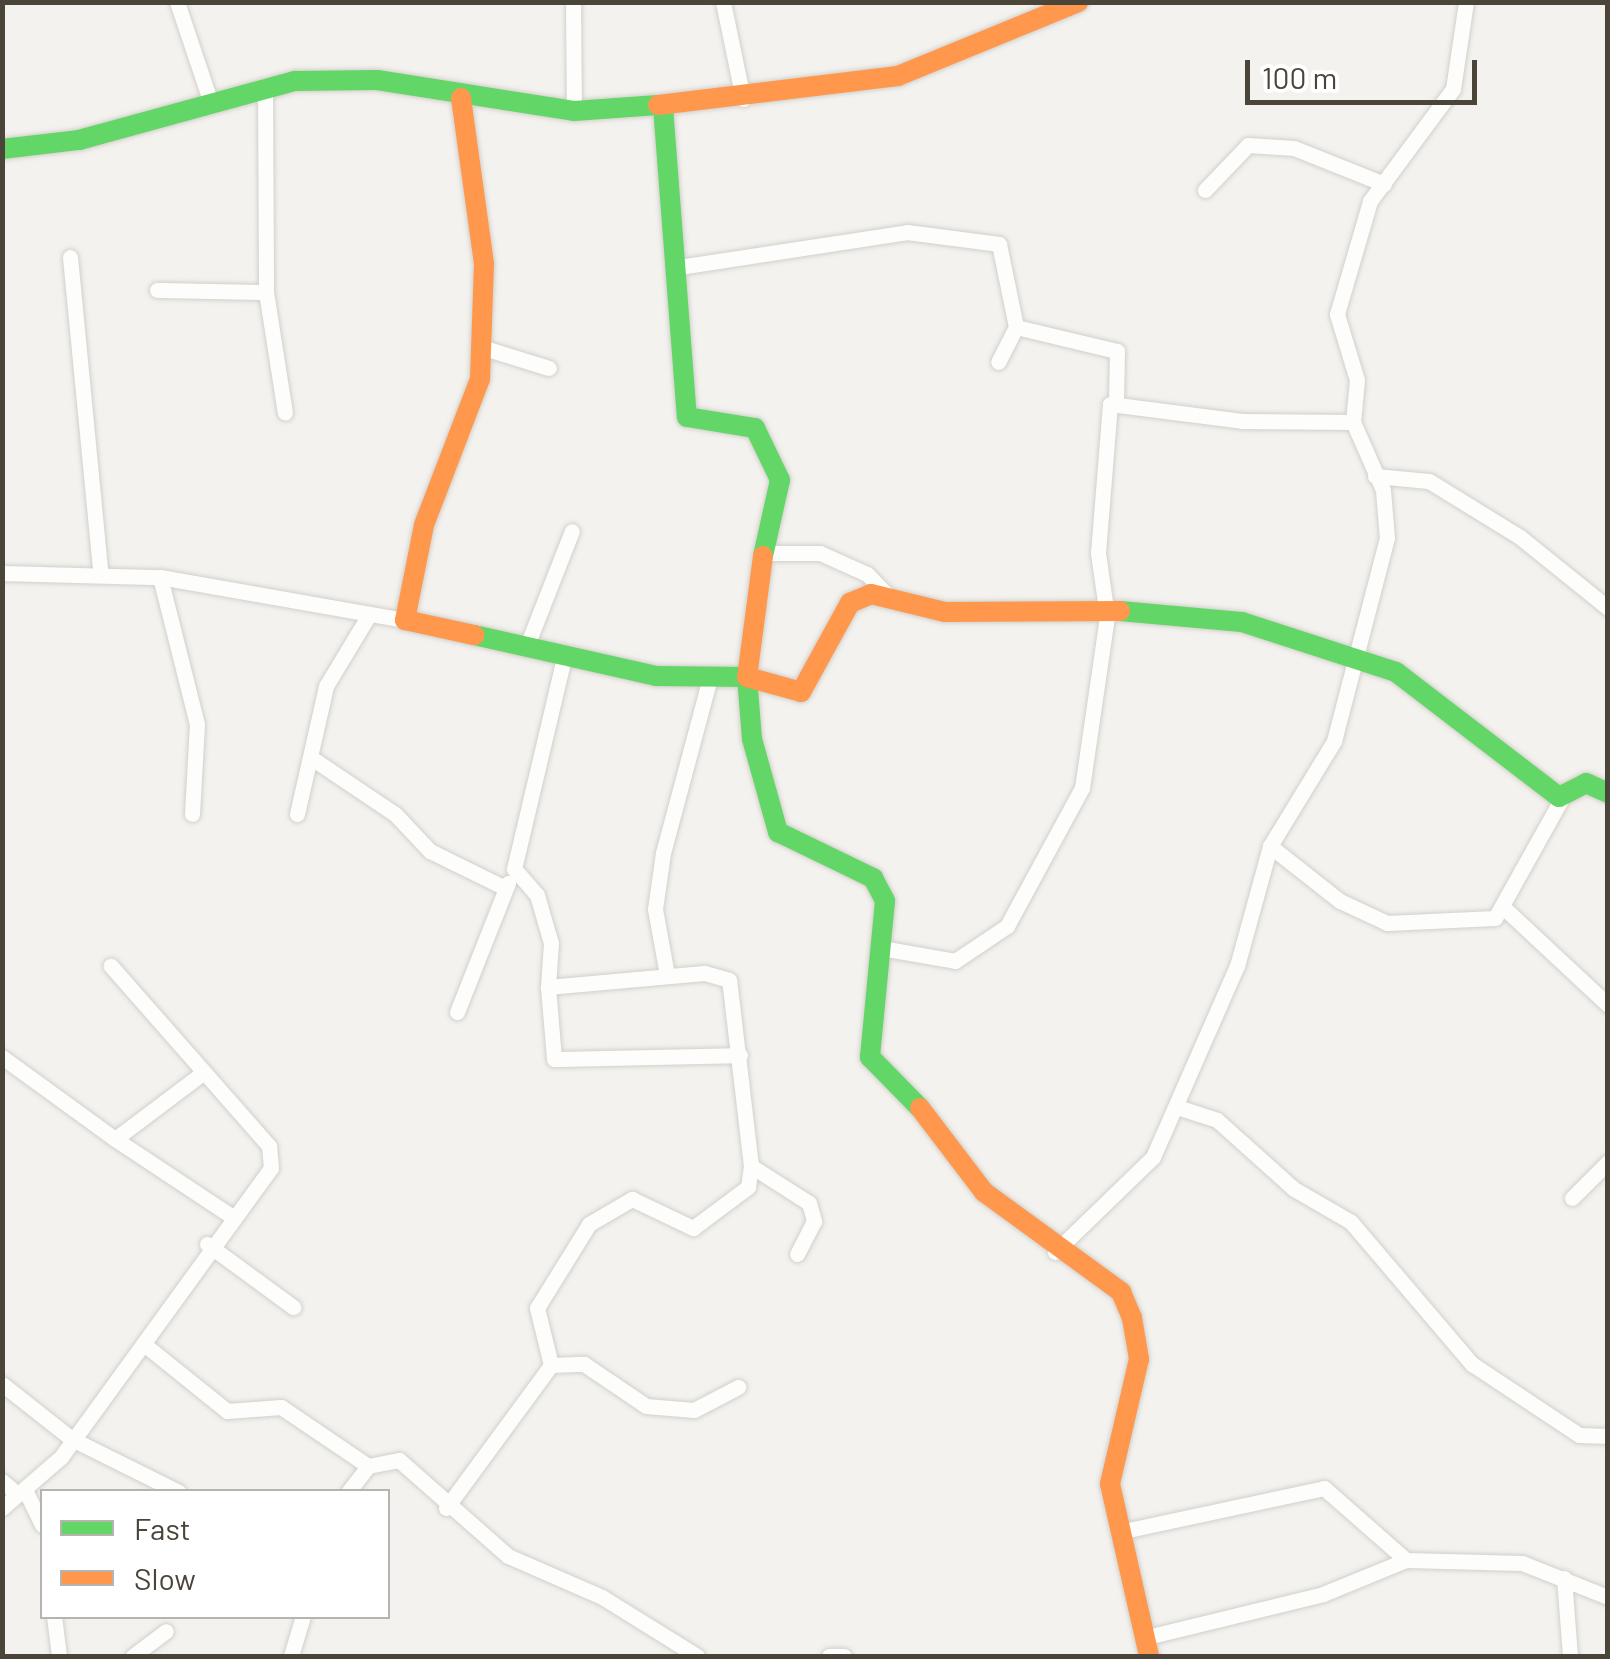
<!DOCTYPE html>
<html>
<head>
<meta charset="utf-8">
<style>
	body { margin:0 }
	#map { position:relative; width:1610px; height:1659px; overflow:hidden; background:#f4f2ee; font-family:Barlow,sans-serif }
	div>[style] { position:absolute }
	.roads { filter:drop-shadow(0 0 2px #d2d0cb) drop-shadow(0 0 2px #d2d0cb) }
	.street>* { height:15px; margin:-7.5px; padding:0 7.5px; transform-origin:7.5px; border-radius:7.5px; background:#fdfdfc }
	.fast>* { height:20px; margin:-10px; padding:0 10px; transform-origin:10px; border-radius:10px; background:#63d668 }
	.slow>* { height:20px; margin:-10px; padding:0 10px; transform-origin:10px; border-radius:10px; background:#ff974d }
	span { translate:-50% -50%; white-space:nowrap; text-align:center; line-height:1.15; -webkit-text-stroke:8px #fff; paint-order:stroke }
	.frame { position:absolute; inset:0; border:5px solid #4b4439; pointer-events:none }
	.legend { position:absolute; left:40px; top:1489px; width:350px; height:130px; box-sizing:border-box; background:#fff; border:2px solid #b7b4b0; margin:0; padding:12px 18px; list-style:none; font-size:30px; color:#4b4439 }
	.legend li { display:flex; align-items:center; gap:20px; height:50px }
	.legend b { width:50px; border:2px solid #b7b4b0 }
	.scale { position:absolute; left:1245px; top:60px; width:232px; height:45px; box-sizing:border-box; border:5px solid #4b4439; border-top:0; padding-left:12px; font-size:30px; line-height:35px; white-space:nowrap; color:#4b4439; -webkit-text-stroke:8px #fff; paint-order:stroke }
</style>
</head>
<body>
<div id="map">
	<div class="roads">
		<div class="street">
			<div style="left:177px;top:2px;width:107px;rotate:71.4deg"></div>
			<div style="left:573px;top:2px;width:109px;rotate:89.5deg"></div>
			<div style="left:723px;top:2px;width:99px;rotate:78.3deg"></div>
			<div style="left:265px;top:86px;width:206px;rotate:89.7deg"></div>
			<div style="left:266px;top:292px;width:122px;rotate:81.1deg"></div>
			<div style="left:1205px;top:190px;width:62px;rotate:-46.3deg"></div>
			<div style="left:1248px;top:145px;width:46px;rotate:3.7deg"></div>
			<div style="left:1294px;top:148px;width:97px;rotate:21.8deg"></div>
			<div style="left:70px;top:257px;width:315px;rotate:84.5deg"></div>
			<div style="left:679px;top:267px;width:231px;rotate:-8.7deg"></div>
			<div style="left:907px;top:232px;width:93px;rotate:7.4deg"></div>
			<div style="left:999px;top:244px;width:85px;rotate:78.4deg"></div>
			<div style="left:1016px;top:327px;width:39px;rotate:117deg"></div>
			<div style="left:157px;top:290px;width:109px;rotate:1.1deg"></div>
			<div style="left:1016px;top:327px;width:104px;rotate:13.4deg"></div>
			<div style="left:1117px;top:351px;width:51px;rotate:91.1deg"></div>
			<div style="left:481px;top:347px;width:71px;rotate:17.2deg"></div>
			<div style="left:1375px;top:476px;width:54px;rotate:5.3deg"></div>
			<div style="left:1429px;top:481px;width:107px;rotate:31.6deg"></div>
			<div style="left:1520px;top:537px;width:113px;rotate:38.9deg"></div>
			<div style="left:769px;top:553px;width:51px"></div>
			<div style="left:820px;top:553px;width:51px;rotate:24.1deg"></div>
			<div style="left:867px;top:574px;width:32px;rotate:46deg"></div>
			<div style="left:2px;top:573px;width:158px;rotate:1.5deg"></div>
			<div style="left:160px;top:577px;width:249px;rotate:10deg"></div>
			<div style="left:160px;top:577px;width:152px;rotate:75.9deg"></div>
			<div style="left:197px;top:724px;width:90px;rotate:93.2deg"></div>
			<div style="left:528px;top:643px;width:120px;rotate:-68.6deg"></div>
			<div style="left:316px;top:761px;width:95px;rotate:33.9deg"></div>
			<div style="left:395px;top:814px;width:51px;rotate:46.6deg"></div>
			<div style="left:430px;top:851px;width:79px;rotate:26.2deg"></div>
			<div style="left:297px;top:814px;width:131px;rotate:-77.2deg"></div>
			<div style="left:326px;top:686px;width:79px;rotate:-58.9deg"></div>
			<div style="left:1270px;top:846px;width:89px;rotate:38.2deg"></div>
			<div style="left:1340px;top:901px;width:52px;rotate:25.1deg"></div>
			<div style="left:1387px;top:923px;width:108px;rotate:-2.7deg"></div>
			<div style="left:1495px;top:918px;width:143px;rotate:-60.8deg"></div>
			<div style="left:1503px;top:907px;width:144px;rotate:43deg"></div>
			<div style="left:887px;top:949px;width:69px;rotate:10deg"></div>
			<div style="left:955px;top:961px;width:63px;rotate:-33.9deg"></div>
			<div style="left:1007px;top:926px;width:157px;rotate:-61.5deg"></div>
			<div style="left:1082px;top:788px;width:174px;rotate:-81.7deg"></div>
			<div style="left:1107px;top:616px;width:64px;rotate:-98.1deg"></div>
			<div style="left:1098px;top:553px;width:149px;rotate:-85.4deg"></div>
			<div style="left:1110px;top:404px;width:133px;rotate:7.3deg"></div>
			<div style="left:1242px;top:421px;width:111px;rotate:0.5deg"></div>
			<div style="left:667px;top:975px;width:67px;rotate:-100.3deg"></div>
			<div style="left:655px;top:909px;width:57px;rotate:-81.9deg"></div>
			<div style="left:663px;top:853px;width:182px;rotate:-75deg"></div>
			<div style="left:548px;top:987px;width:72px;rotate:85.2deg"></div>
			<div style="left:554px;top:1059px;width:186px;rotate:-1.2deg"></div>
			<div style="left:457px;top:1012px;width:139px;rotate:-68.4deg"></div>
			<div style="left:2px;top:1057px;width:140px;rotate:36deg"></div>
			<div style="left:115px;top:1139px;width:106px;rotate:-37deg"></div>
			<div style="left:1177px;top:1107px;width:42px;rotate:18deg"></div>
			<div style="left:1217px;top:1120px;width:103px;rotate:41.9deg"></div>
			<div style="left:1294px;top:1189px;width:66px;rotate:30.1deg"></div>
			<div style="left:1351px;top:1222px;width:187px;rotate:49.6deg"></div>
			<div style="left:1472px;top:1364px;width:128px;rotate:33.6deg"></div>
			<div style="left:1579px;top:1435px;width:29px;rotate:2deg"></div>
			<div style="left:115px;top:1139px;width:138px;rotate:33.5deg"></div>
			<div style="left:751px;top:1166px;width:69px;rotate:32.5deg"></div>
			<div style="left:809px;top:1203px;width:19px;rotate:74deg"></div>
			<div style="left:814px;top:1221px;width:37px;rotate:117deg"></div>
			<div style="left:1572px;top:1198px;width:51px;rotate:-45deg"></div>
			<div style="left:207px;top:1244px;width:107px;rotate:36.2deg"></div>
			<div style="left:1055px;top:1252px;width:136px;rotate:-44.1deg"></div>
			<div style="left:1153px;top:1157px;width:209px;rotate:-66.3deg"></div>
			<div style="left:1237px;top:966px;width:124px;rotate:-74.6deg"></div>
			<div style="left:1270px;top:846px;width:123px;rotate:-58.6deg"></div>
			<div style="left:1334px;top:741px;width:210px;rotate:-75.4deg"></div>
			<div style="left:1387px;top:538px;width:48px;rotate:-94.8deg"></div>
			<div style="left:1383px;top:490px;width:74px;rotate:-113.8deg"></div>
			<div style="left:1353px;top:422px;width:42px;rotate:-84.6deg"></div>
			<div style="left:1357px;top:380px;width:69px;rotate:-106.9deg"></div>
			<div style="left:1337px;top:314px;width:118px;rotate:-73.7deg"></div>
			<div style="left:1370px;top:201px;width:139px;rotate:-53.5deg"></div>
			<div style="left:1453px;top:89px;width:88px;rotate:-81.5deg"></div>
			<div style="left:145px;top:1345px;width:105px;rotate:38.8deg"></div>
			<div style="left:227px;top:1411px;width:54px;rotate:-4.2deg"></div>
			<div style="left:281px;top:1407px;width:105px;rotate:34.1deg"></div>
			<div style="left:551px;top:1365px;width:59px;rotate:-103.8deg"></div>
			<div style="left:537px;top:1308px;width:99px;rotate:-58.2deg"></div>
			<div style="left:589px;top:1224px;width:50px;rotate:-30.2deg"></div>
			<div style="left:632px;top:1199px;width:68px;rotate:25.4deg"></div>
			<div style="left:693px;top:1228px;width:69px;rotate:-36.7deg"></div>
			<div style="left:748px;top:1187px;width:21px;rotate:-82deg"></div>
			<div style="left:751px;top:1166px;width:187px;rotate:-96.7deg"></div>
			<div style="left:729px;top:980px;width:26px;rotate:-164deg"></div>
			<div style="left:704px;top:973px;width:157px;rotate:174.9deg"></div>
			<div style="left:548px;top:987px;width:44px;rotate:-86.1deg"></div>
			<div style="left:551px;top:943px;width:50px;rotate:-106.3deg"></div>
			<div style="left:537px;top:895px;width:35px;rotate:-131deg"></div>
			<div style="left:514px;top:869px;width:222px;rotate:-76.7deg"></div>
			<div style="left:2px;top:1384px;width:89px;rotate:38.2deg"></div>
			<div style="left:72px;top:1439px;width:119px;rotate:26.4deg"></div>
			<div style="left:2px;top:1481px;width:21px;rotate:41deg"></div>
			<div style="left:25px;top:1490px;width:39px;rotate:64deg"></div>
			<div style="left:348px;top:1492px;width:33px;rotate:-52deg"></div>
			<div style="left:368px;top:1466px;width:32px;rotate:-11deg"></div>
			<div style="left:399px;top:1460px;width:145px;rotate:41.4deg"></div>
			<div style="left:508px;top:1556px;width:103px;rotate:23.6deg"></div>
			<div style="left:602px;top:1597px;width:112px;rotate:31.8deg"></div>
			<div style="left:2px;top:1508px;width:78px;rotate:-40.8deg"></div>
			<div style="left:61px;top:1457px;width:357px;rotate:-54deg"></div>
			<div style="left:271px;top:1168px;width:22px;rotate:-95deg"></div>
			<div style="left:269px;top:1146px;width:240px;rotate:-131.3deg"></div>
			<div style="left:446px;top:1508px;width:177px;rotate:-53.7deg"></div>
			<div style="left:551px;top:1365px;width:33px;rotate:-2deg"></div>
			<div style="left:584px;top:1364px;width:75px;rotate:34.1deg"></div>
			<div style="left:646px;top:1406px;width:48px;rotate:4.8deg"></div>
			<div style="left:694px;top:1410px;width:50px;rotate:-27.6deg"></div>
			<div style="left:1119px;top:1532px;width:210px;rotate:-12.1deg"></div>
			<div style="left:1324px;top:1488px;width:109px;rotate:41.3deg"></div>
			<div style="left:1406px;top:1560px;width:116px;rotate:1.5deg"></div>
			<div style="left:1522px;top:1563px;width:92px;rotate:21.6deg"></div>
			<div style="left:1564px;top:1578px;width:78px;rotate:85.6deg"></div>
			<div style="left:54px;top:1616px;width:40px;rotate:82.9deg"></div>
			<div style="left:1143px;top:1638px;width:185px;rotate:-13.7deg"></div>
			<div style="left:1323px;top:1594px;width:90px;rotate:-22.3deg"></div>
			<div style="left:133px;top:1656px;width:41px;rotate:-37.1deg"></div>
			<div style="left:291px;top:1656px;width:42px;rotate:-73.3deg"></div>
			<div style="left:829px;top:1656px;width:15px"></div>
		</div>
		<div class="fast">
			<div style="left:663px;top:107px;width:311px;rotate:85.6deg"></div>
			<div style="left:687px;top:417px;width:69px;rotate:9.2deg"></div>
			<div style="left:755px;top:428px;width:58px;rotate:64.3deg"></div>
			<div style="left:780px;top:480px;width:78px;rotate:102.6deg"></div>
			<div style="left:2px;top:149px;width:78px;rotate:-6.7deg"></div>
			<div style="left:79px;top:140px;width:224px;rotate:-15.3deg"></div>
			<div style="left:295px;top:81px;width:82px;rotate:-0.7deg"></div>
			<div style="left:377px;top:80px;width:199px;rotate:8.9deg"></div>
			<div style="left:574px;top:111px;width:84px;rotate:-4.1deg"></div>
			<div style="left:1120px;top:611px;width:122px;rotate:5.2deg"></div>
			<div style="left:1242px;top:622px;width:162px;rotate:18deg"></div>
			<div style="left:1396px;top:672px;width:205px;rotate:37.5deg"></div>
			<div style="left:1559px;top:797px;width:30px;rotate:-27deg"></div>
			<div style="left:1586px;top:783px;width:24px;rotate:24deg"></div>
			<div style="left:474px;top:635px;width:187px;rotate:12.7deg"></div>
			<div style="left:656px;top:676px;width:91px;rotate:0.6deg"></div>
			<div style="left:747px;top:677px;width:62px;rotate:85.4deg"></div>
			<div style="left:752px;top:739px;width:97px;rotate:74.4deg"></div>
			<div style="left:778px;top:832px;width:106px;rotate:25.8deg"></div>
			<div style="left:873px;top:878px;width:26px;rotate:62deg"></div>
			<div style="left:885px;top:901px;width:157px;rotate:95.5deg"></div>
			<div style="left:870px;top:1057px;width:71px;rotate:45.6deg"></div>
		</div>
		<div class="slow">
			<div style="left:461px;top:98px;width:168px;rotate:82.1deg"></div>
			<div style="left:484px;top:264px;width:115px;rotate:92deg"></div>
			<div style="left:480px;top:379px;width:156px;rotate:111deg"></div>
			<div style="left:424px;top:525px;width:97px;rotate:101.3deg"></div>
			<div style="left:405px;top:620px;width:71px;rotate:12.3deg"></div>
			<div style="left:658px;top:105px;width:242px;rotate:-6.9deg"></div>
			<div style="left:898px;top:76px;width:195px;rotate:-22.3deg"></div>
			<div style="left:763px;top:556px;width:122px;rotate:97.5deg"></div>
			<div style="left:747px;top:677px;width:56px;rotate:15.5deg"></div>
			<div style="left:801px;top:692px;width:102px;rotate:-61.2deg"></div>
			<div style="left:850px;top:603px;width:23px;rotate:-23deg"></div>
			<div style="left:871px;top:594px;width:76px;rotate:13.7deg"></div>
			<div style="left:945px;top:612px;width:175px;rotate:-0.3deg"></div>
			<div style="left:920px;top:1108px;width:106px;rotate:52.7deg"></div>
			<div style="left:984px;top:1192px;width:170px;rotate:36.1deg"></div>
			<div style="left:1121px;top:1292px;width:28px;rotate:67deg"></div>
			<div style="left:1132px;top:1318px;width:42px;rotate:80.3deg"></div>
			<div style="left:1139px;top:1359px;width:128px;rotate:103.1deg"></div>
			<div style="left:1110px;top:1484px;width:176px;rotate:77.2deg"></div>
		</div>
	</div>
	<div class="frame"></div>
	<ul class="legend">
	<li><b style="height:12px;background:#63d668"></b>Fast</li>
	<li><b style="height:12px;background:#ff974d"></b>Slow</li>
	</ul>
	<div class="scale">100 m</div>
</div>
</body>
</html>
